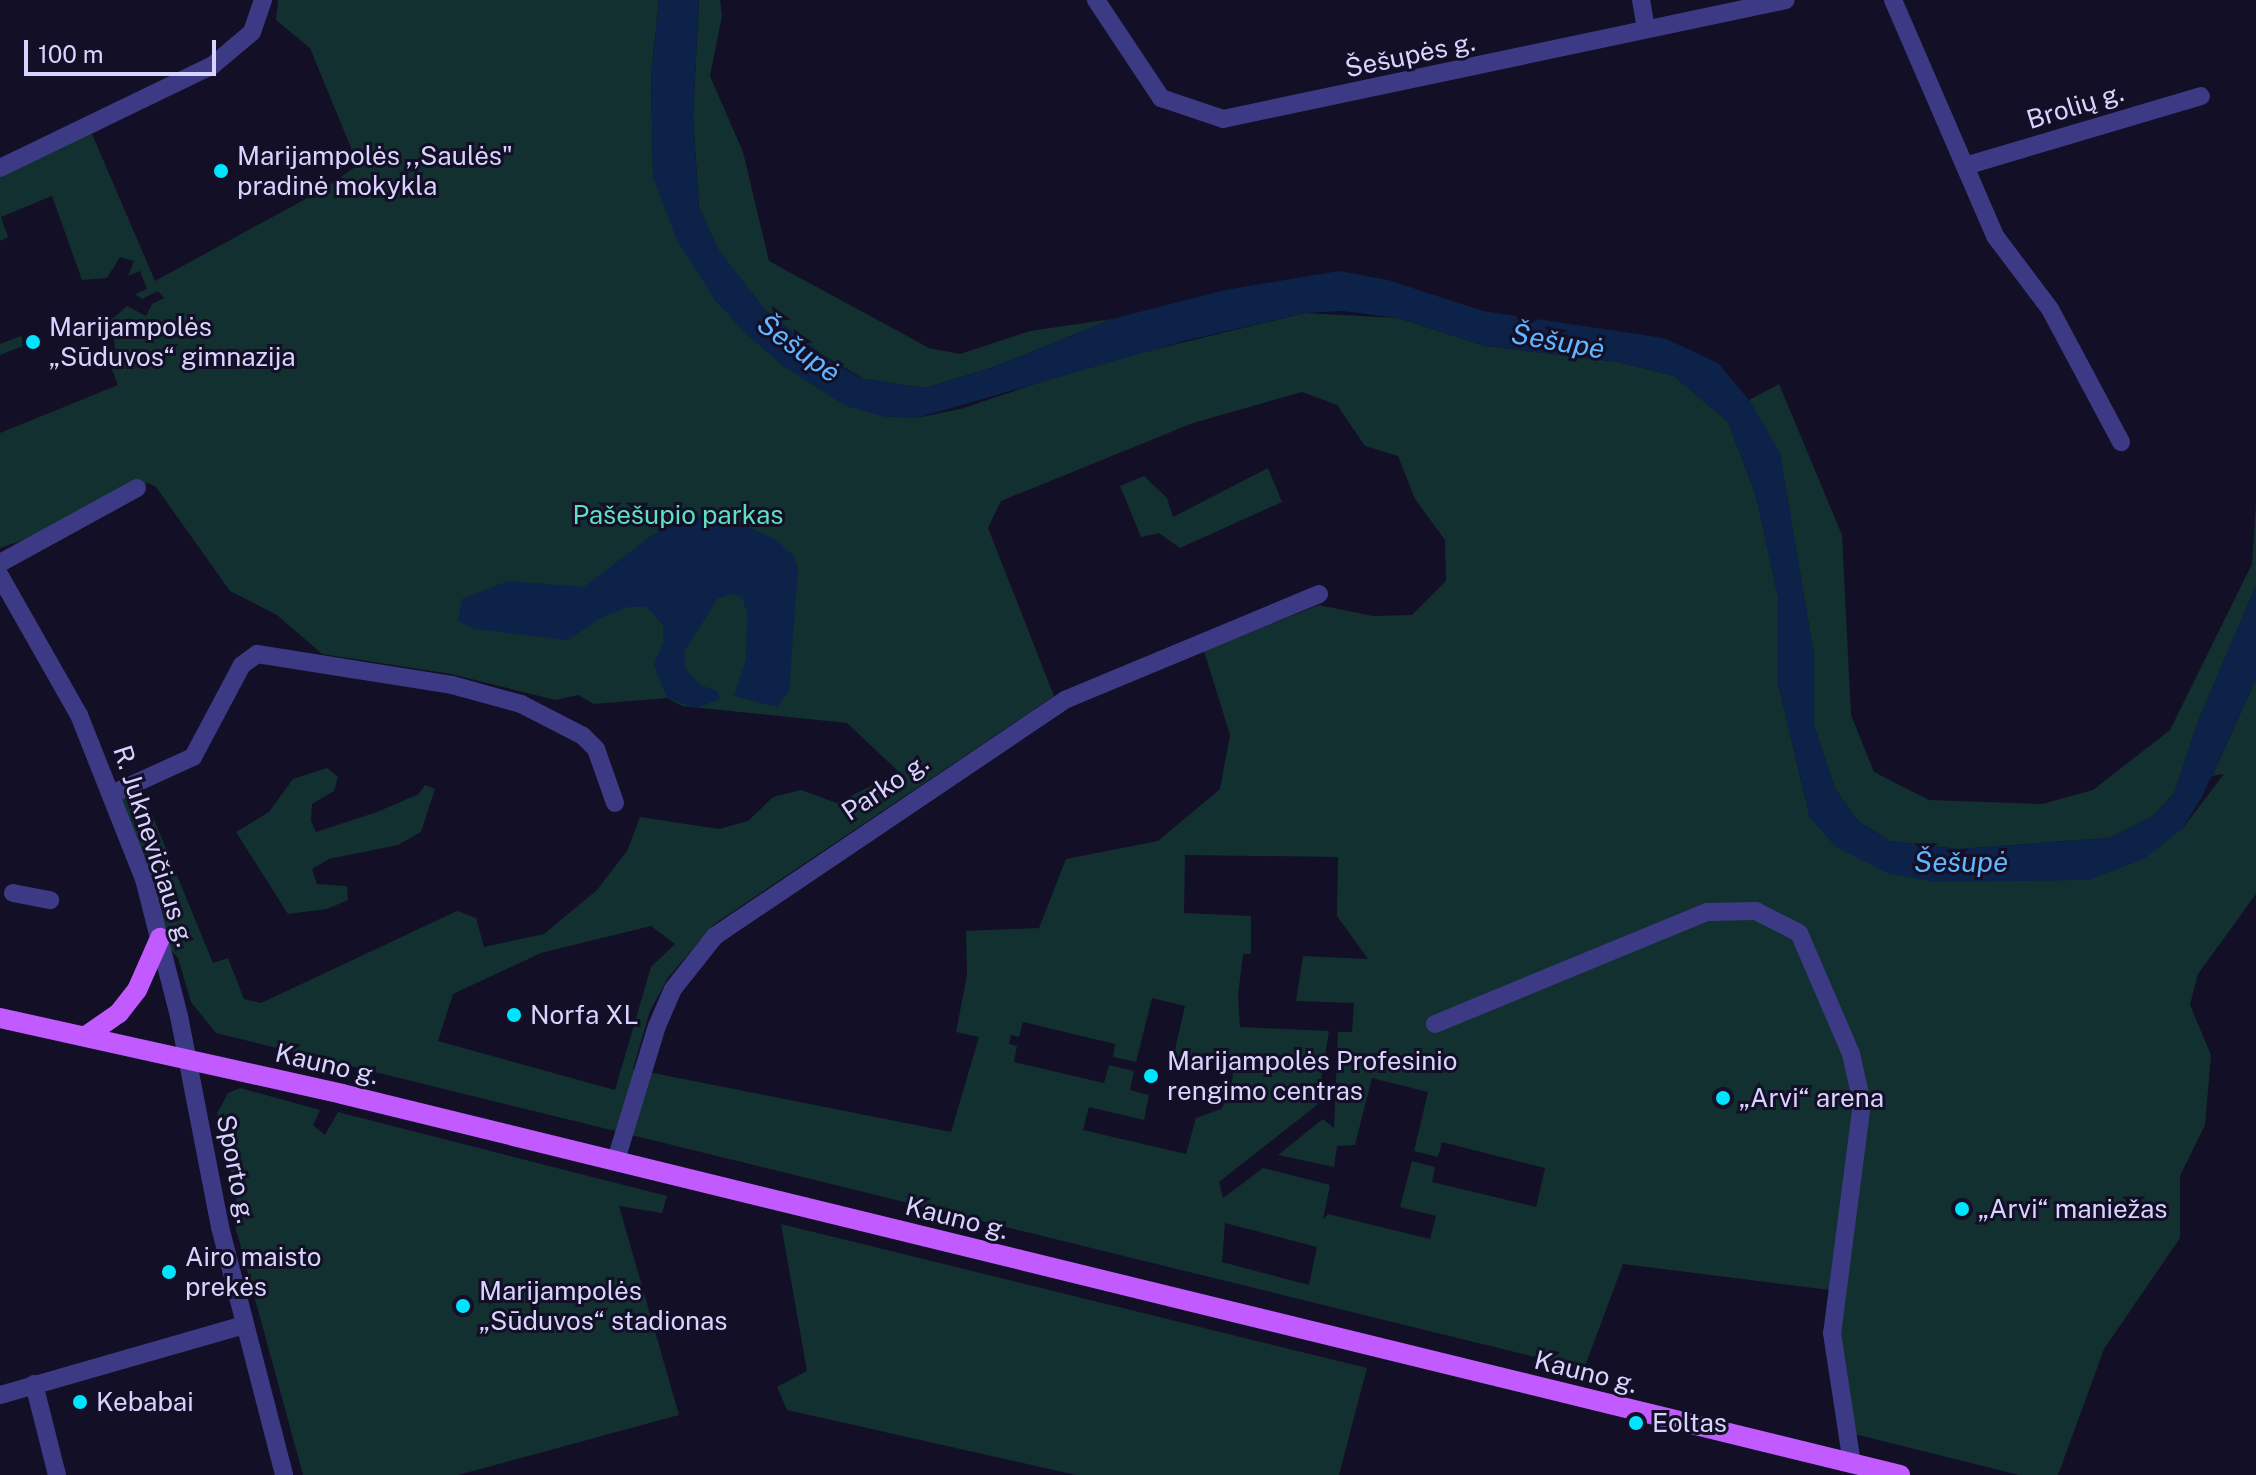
<!DOCTYPE html>
<html>
<head>
<meta charset="utf-8">
<style>
	body { margin:0 }
	#map { position:relative; width:2256px; height:1475px; overflow:hidden; background:#130f26; font-family:"Public Sans",sans-serif }
	div>[style] { position:absolute }
	.green>* { inset:0; background:#12302f }
	.water>* { inset:0; background:#0c2248 }
	.minor>* { height:18px; margin:-9px; padding:0 9px; transform-origin:9px; border-radius:9px; background:#3d3a85 }
	.major>* { height:20px; margin:-10px; padding:0 10px; transform-origin:10px; border-radius:10px; background:#c25bff }
	.dots>* { width:22px; height:22px; translate:-50% -50%; box-sizing:border-box; border:4px solid #130f26; border-radius:50% }
	span { translate:-50% -50%; white-space:nowrap; text-align:center; line-height:1.15; -webkit-text-stroke:6px #130f26; paint-order:stroke }
	.street-label { font-size:26px; color:#d9d4ff }
	.poi-label { font-size:26px; color:#d9d4ff }
	.left { translate:0 -50%; text-align:left }
	.park-label { font-size:26px; color:#5fe0c0 }
	.water-label { font-size:28px; color:#62b6ff; font-style:italic }
	.scale { position:absolute; left:24px; top:40px; width:192px; height:36px; box-sizing:border-box; border:4px solid #d9d4ff; border-top:0; padding-left:10px; font-size:24px; line-height:28px; white-space:nowrap; color:#d9d4ff; -webkit-text-stroke:6px #130f26; paint-order:stroke }
</style>
</head>
<body>
<div id="map">
	<div class="green">
		<div style="clip-path:polygon(evenodd,278px 0,659px 0,651px 76px,653px 177px,715px 300px,783px 366px,882px 416px,917px 418px,960px 409px,1098px 363px,1305px 313px,1398px 318px,1485px 346px,1618px 362px,1674px 376px,1728px 422px,1756px 496px,1778px 596px,1778px 683px,1810px 818px,2007px 879px,2088px 880px,2182px 829px,2224px 774px,2212px 776px,2256px 679px,2256px 894px,2198px 974px,2190px 1005px,2211px 1055px,2205px 1125px,2180px 1176px,2180px 1238px,2104px 1349px,2058px 1475px,2019px 1475px,1846px 1432px,1837px 1291px,1623px 1264px,1584px 1369px,216px 1033px,191px 1002px,178px 958px,160px 938px,114px 793px,139px 783px,213px 963px,228px 958px,244px 999px,261px 1003px,457px 911px,476px 918px,484px 947px,544px 934px,597px 890px,627px 851px,640px 817px,719px 829px,748px 821px,773px 797px,801px 790px,837px 803px,899px 772px,847px 723px,682px 706px,667px 698px,594px 704px,578px 695px,555px 700px,451px 674px,322px 654px,277px 615px,230px 591px,156px 487px,148px 483px,70px 524px,0 548px,0 433px,118px 385px,109px 362px,116px 354px,111px 320px,127px 306px,146px 316px,152px 304px,164px 298px,158px 291px,142px 299px,135px 294px,147px 289px,140px 271px,128px 276px,134px 261px,120px 257px,107px 278px,82px 280px,52px 196px,1px 217px,8px 237px,0 241px,0 168px,134px 112px,92px 134px,155px 281px,324px 189px,358px 165px,310px 48px,276px 20px,278px 0,1302px 392px,1337px 405px,1365px 446px,1398px 456px,1415px 499px,1445px 540px,1446px 581px,1412px 615px,1373px 616px,1319px 605px,1204px 651px,1230px 735px,1220px 789px,1158px 841px,1066px 859px,1039px 928px,966px 931px,967px 975px,956px 1032px,979px 1037px,951px 1132px,633px 1069px,650px 1011px,668px 978px,713px 925px,1054px 696px,988px 528px,1001px 501px,1193px 423px,1302px 392px,278px 0,1185px 855px,1338px 857px,1337px 916px,1368px 959px,1303px 956px,1296px 1001px,1354px 1003px,1352px 1032px,1338px 1032px,1334px 1128px,1323px 1119px,1278px 1155px,1334px 1167px,1337px 1146px,1355px 1145px,1372px 1078px,1428px 1092px,1414px 1151px,1438px 1157px,1442px 1142px,1545px 1168px,1536px 1207px,1432px 1182px,1435px 1167px,1412px 1161px,1400px 1207px,1436px 1216px,1430px 1239px,1328px 1214px,1323px 1220px,1330px 1185px,1263px 1168px,1223px 1198px,1219px 1182px,1317px 1105px,1329px 1031px,1240px 1027px,1238px 996px,1243px 954px,1251px 954px,1251px 916px,1184px 913px,1185px 855px,278px 0,651px 926px,675px 944px,651px 967px,615px 1090px,438px 1041px,453px 994px,541px 953px,651px 926px,278px 0,1152px 998px,1185px 1006px,1173px 1058px,1190px 1063px,1193px 1052px,1234px 1065px,1230px 1095px,1221px 1109px,1196px 1118px,1186px 1154px,1083px 1130px,1089px 1107px,1144px 1120px,1149px 1095px,1130px 1090px,1134px 1071px,1109px 1065px,1104px 1083px,1014px 1062px,1017px 1046px,1009px 1044px,1011px 1035px,1019px 1037px,1023px 1022px,1115px 1044px,1113px 1057px,1136px 1062px,1152px 998px,278px 0,1225px 1223px,1317px 1247px,1309px 1285px,1222px 1262px,1225px 1223px)"></div>
		<div style="clip-path:polygon(699px 0,720px 0,722px 16px,710px 76px,743px 152px,769px 261px,929px 348px,960px 354px,1030px 331px,1112px 319px,991px 368px,925px 388px,864px 379px,804px 344px,765px 310px,718px 250px,699px 207px,693px 117px)"></div>
		<div style="clip-path:polygon(21px 336px,25px 345px,0 355px,0 344px)"></div>
		<div style="clip-path:polygon(1779px 384px,1842px 535px,1851px 715px,1874px 772px,1929px 800px,2042px 804px,2093px 790px,2170px 730px,2252px 564px,2256px 502px,2256px 586px,2197px 724px,2175px 792px,2153px 816px,2109px 838px,1958px 849px,1890px 841px,1858px 821px,1835px 789px,1814px 725px,1814px 655px,1780px 454px,1749px 400px)"></div>
		<div style="clip-path:polygon(1268px 468px,1282px 502px,1180px 548px,1159px 533px,1141px 537px,1120px 486px,1144px 476px,1167px 498px,1173px 517px)"></div>
		<div style="clip-path:polygon(327px 768px,338px 777px,334px 791px,312px 804px,311px 821px,316px 832px,377px 812px,419px 794px,425px 785px,435px 789px,421px 832px,398px 845px,329px 859px,312px 869px,317px 884px,347px 886px,348px 900px,327px 909px,288px 914px,236px 832px,269px 812px,293px 779px)"></div>
		<div style="clip-path:polygon(240px 1088px,320px 1110px,313px 1125px,325px 1135px,338px 1112px,667px 1196px,662px 1213px,619px 1206px,679px 1415px,458px 1475px,303px 1475px,234px 1222px,237px 1196px,217px 1114px,228px 1093px)"></div>
		<div style="clip-path:polygon(781px 1224px,1367px 1368px,1339px 1475px,1076px 1475px,787px 1410px,777px 1387px,807px 1371px)"></div>
	</div>
	<div class="water">
		<div style="clip-path:polygon(659px 0,699px 0,693px 117px,699px 207px,718px 249px,765px 310px,835px 364px,864px 379px,925px 388px,991px 368px,1112px 319px,1225px 290px,1339px 271px,1388px 280px,1483px 311px,1664px 338px,1718px 363px,1749px 400px,1780px 453px,1814px 655px,1814px 725px,1835px 789px,1858px 821px,1890px 841px,1958px 849px,2109px 838px,2153px 816px,2175px 792px,2197px 724px,2256px 586px,2256px 679px,2202px 797px,2182px 829px,2144px 859px,2088px 880px,1934px 882px,1887px 873px,1836px 847px,1810px 818px,1778px 683px,1778px 596px,1756px 496px,1728px 422px,1674px 376px,1618px 362px,1485px 346px,1398px 318px,1343px 311px,1305px 313px,1184px 341px,917px 418px,882px 416px,846px 406px,783px 366px,745px 333px,715px 300px,677px 240px,653px 177px,651px 76px)"></div>
		<div style="clip-path:polygon(699px 516px,729px 518px,776px 540px,794px 556px,798px 569px,789px 691px,777px 707px,734px 696px,746px 659px,747px 612px,742px 598px,734px 594px,718px 598px,684px 652px,686px 669px,700px 685px,717px 691px,720px 699px,696px 708px,667px 698px,654px 665px,663px 643px,663px 625px,647px 607px,629px 607px,602px 617px,568px 640px,475px 629px,458px 621px,462px 599px,508px 581px,584px 587px,648px 538px,678px 520px)"></div>
	</div>
	<div class="minor">
		<div style="left:1096px;top:0;width:118px;rotate:56.4deg"></div>
		<div style="left:1161px;top:98px;width:65px;rotate:18.7deg"></div>
		<div style="left:1223px;top:119px;width:575px;rotate:-11.93deg"></div>
		<div style="left:1641px;top:0;width:29px;rotate:80deg"></div>
		<div style="left:1893px;top:0;width:257px;rotate:66.6deg"></div>
		<div style="left:1995px;top:236px;width:91px;rotate:53deg"></div>
		<div style="left:2050px;top:309px;width:151px;rotate:61.9deg"></div>
		<div style="left:1965px;top:166px;width:246px;rotate:-16.5deg"></div>
		<div style="left:0;top:168px;width:237px;rotate:-25.8deg"></div>
		<div style="left:213px;top:65px;width:51px;rotate:-40.2deg"></div>
		<div style="left:252px;top:32px;width:34px;rotate:-71deg"></div>
		<div style="left:0;top:563px;width:156px;rotate:-28.7deg"></div>
		<div style="left:0;top:576px;width:160px;rotate:60.4deg"></div>
		<div style="left:79px;top:715px;width:176px;rotate:68.4deg"></div>
		<div style="left:144px;top:879px;width:141px;rotate:75.7deg"></div>
		<div style="left:179px;top:1016px;width:215px;rotate:79deg"></div>
		<div style="left:220px;top:1227px;width:256px;rotate:75.5deg"></div>
		<div style="left:114px;top:793px;width:87px;rotate:-24.5deg"></div>
		<div style="left:193px;top:757px;width:104px;rotate:-62deg"></div>
		<div style="left:242px;top:665px;width:19px;rotate:-36deg"></div>
		<div style="left:257px;top:654px;width:197px;rotate:9deg"></div>
		<div style="left:452px;top:685px;width:72px;rotate:15.4deg"></div>
		<div style="left:521px;top:704px;width:70px;rotate:27.3deg"></div>
		<div style="left:583px;top:736px;width:18px;rotate:45deg"></div>
		<div style="left:596px;top:749px;width:57px;rotate:70.6deg"></div>
		<div style="left:13px;top:893px;width:38px;rotate:11deg"></div>
		<div style="left:1435px;top:1024px;width:294px;rotate:-22.4deg"></div>
		<div style="left:1707px;top:912px;width:49px;rotate:-1.2deg"></div>
		<div style="left:1756px;top:911px;width:48px;rotate:27.1deg"></div>
		<div style="left:1799px;top:933px;width:132px;rotate:66.7deg"></div>
		<div style="left:1851px;top:1054px;width:50px;rotate:77.3deg"></div>
		<div style="left:1862px;top:1103px;width:232px;rotate:97.4deg"></div>
		<div style="left:1832px;top:1333px;width:132px;rotate:81.3deg"></div>
		<div style="left:616px;top:1160px;width:140px;rotate:-73deg"></div>
		<div style="left:657px;top:1026px;width:40px;rotate:-66.6deg"></div>
		<div style="left:673px;top:989px;width:68px;rotate:-51.6deg"></div>
		<div style="left:715px;top:936px;width:424px;rotate:-34deg"></div>
		<div style="left:1067px;top:699px;width:273px;rotate:-22.6deg"></div>
		<div style="left:34px;top:1384px;width:94px;rotate:75.8deg"></div>
		<div style="left:0;top:1395px;width:254px;rotate:-16deg"></div>
	</div>
	<div class="major">
		<div style="left:0;top:1018px;width:350px;rotate:12.5deg"></div>
		<div style="left:342px;top:1094px;width:1604px;rotate:13.74deg"></div>
		<div style="left:86px;top:1036px;width:40px;rotate:-34.9deg"></div>
		<div style="left:119px;top:1013px;width:29px;rotate:-52deg"></div>
		<div style="left:137px;top:990px;width:57px;rotate:-66.1deg"></div>
	</div>
	<div class="dots">
		<div style="left:221px;top:171px;background:#00e5ff"></div>
		<div style="left:33px;top:342px;background:#00e5ff"></div>
		<div style="left:514px;top:1015px;background:#00e5ff"></div>
		<div style="left:1151px;top:1076px;background:#00e5ff"></div>
		<div style="left:1723px;top:1098px;background:#00e5ff"></div>
		<div style="left:1962px;top:1209px;background:#00e5ff"></div>
		<div style="left:169px;top:1272px;background:#00e5ff"></div>
		<div style="left:463px;top:1306px;background:#00e5ff"></div>
		<div style="left:80px;top:1402px;background:#00e5ff"></div>
		<div style="left:1636px;top:1423px;background:#00e5ff"></div>
	</div>
	<div class="street-label">
		<span style="left:1410px;top:55px;rotate:-12deg">Šešupės g.</span>
		<span style="left:2075px;top:106px;rotate:-17deg">Brolių g.</span>
		<span style="left:885px;top:787px;rotate:-34deg">Parko g.</span>
		<span style="left:154px;top:846px;rotate:72deg">R. Juknevičiaus g.</span>
		<span style="left:327px;top:1064px;rotate:13deg">Kauno g.</span>
		<span style="left:236px;top:1169px;rotate:79deg">Sporto g.</span>
		<span style="left:957px;top:1218px;rotate:14deg">Kauno g.</span>
		<span style="left:1586px;top:1372px;rotate:14deg">Kauno g.</span>
	</div>
	<div class="poi-label">
		<span class="left" style="left:237px;top:171px">Marijampolės ,,Saulės"<br>pradinė mokykla</span>
		<span class="left" style="left:49px;top:342px">Marijampolės<br>„Sūduvos“ gimnazija</span>
		<span class="left" style="left:530px;top:1015px">Norfa XL</span>
		<span class="left" style="left:1167px;top:1076px">Marijampolės Profesinio<br>rengimo centras</span>
		<span class="left" style="left:1739px;top:1098px">„Arvi“ arena</span>
		<span class="left" style="left:1978px;top:1209px">„Arvi“ maniežas</span>
		<span class="left" style="left:185px;top:1272px">Airo maisto<br>prekės</span>
		<span class="left" style="left:479px;top:1306px">Marijampolės<br>„Sūduvos“ stadionas</span>
		<span class="left" style="left:96px;top:1402px">Kebabai</span>
		<span class="left" style="left:1652px;top:1423px">Eoltas</span>
	</div>
	<div class="park-label">
		<span style="left:678px;top:515px">Pašešupio parkas</span>
	</div>
	<div class="water-label">
		<span style="left:1558px;top:341px;rotate:10deg">Šešupė</span>
		<span style="left:799px;top:348px;rotate:36deg">Šešupė</span>
		<span style="left:1961px;top:862px">Šešupė</span>
	</div>
	<div class="scale">100 m</div>
</div>
</body>
</html>
